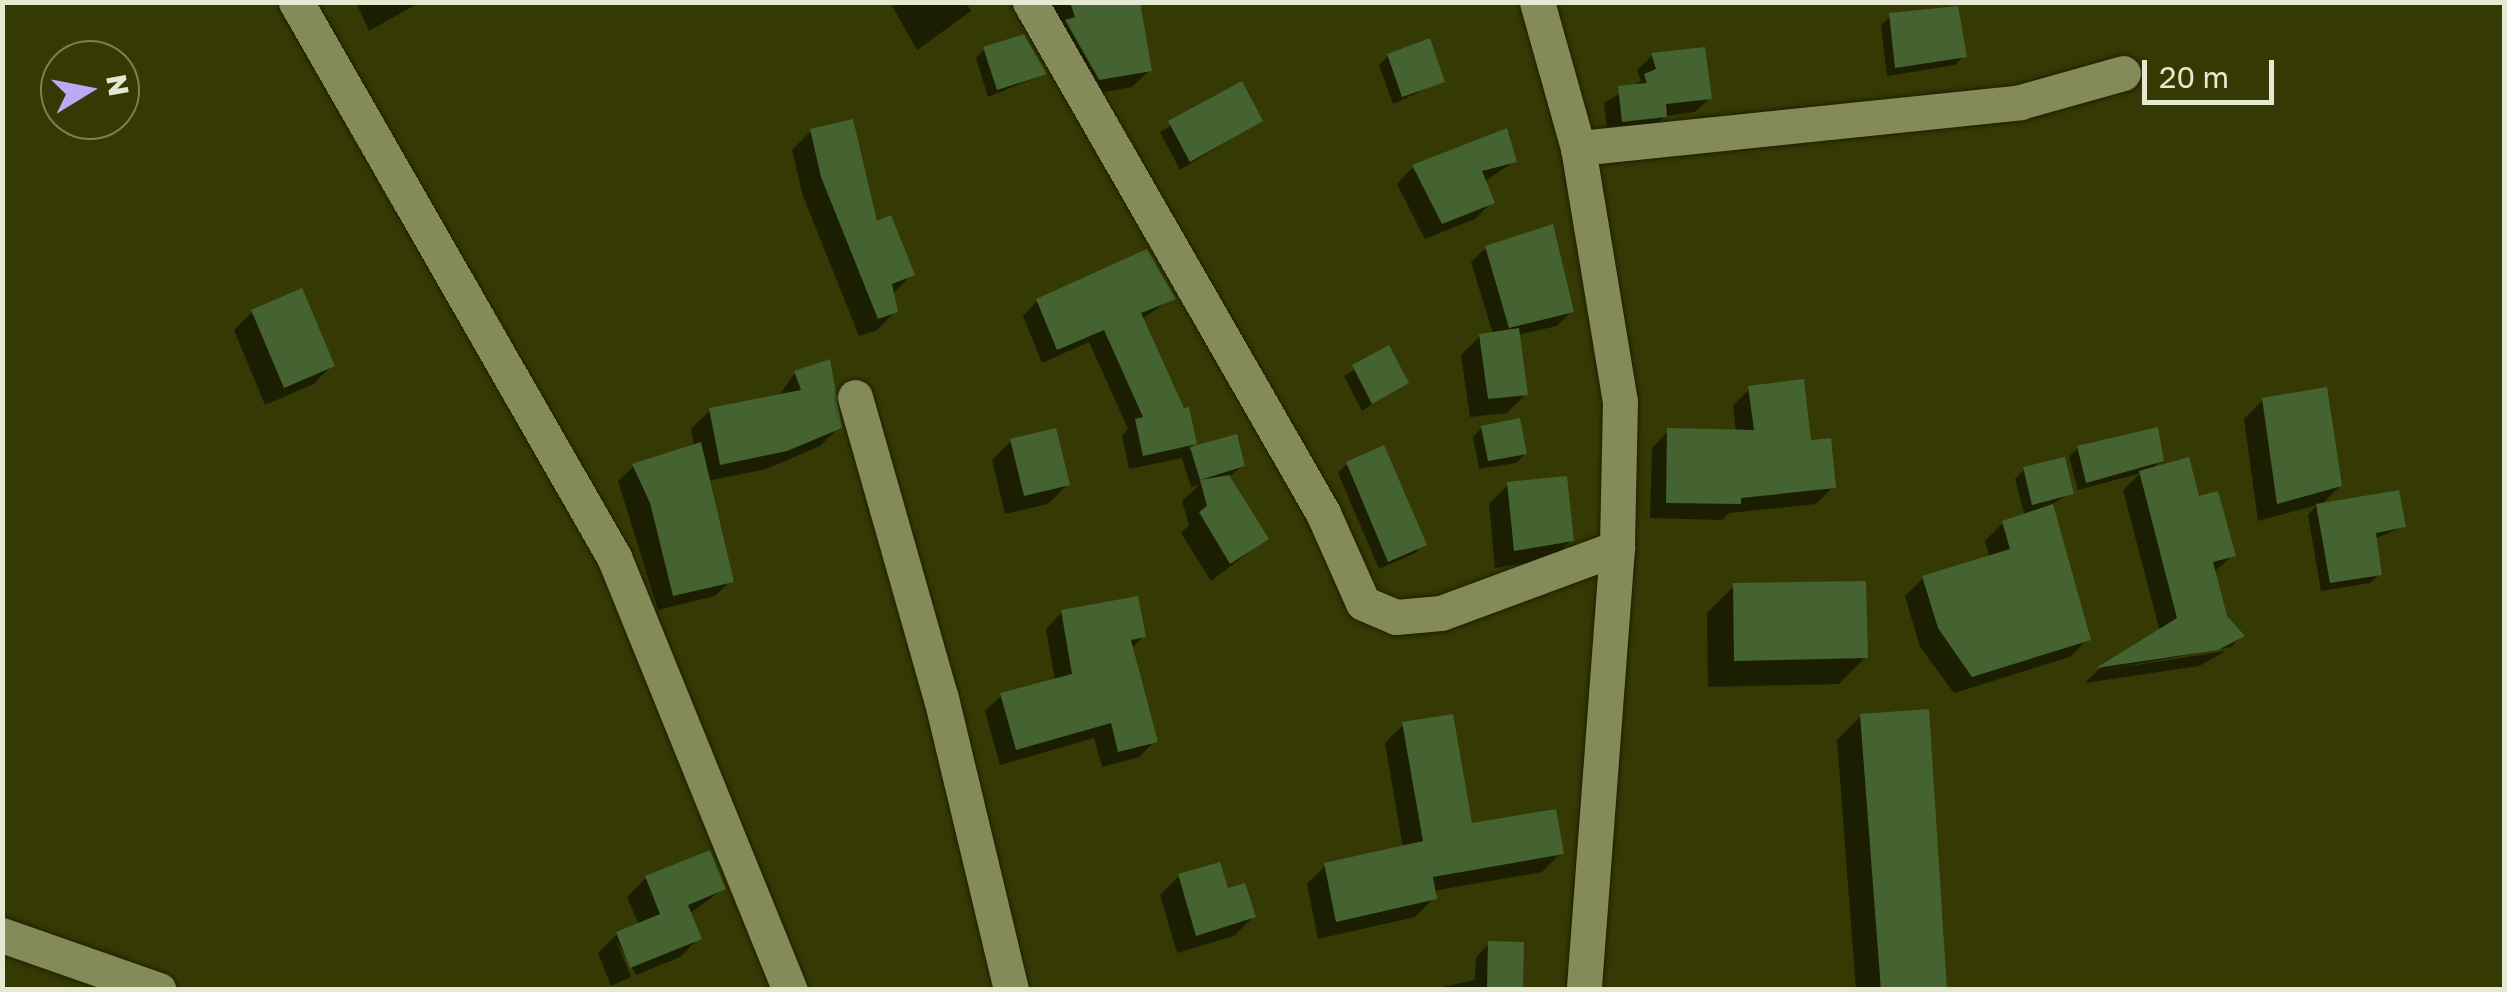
<!DOCTYPE html>
<html>
<head>
<meta charset="utf-8">
<style>
	body { margin:0 }
	#map { position:relative; width:2507px; height:992px; overflow:hidden; background:#353904; font-family:"Golos Text",sans-serif }
	div>[style] { position:absolute }
	.shadow>* { inset:0; background:#0007 }
	.building>* { inset:0; background:#446330 }
	.roads { filter:drop-shadow(0 0 2px #1d2000) drop-shadow(0 0 2px #1d2000) }
	.minor>* { height:35px; margin:-17.5px; padding:0 17.5px; transform-origin:17.5px; border-radius:17.5px; background:#848a58 }
	span { translate:-50% -50%; white-space:nowrap; text-align:center; line-height:1.15; -webkit-text-stroke:8px #353904; paint-order:stroke }
	.frame { position:absolute; inset:0; border:5px solid #e5e9cf; pointer-events:none }
	.north { position:absolute; left:40px; top:40px; width:100px; height:100px; box-sizing:border-box; background:#353904; border:2px solid #7b7f55; border-radius:50%; rotate:80deg; font-size:28px; font-weight:700; line-height:40px; text-align:center; color:#e5e9cf }
	.north::after { content:''; display:block; margin:auto; width:35px; height:45px; background:#bbaaf6; clip-path:polygon(50% 0,100% 100%,50% 72%,0 100%) }
	.scale { position:absolute; left:2142px; top:60px; width:132px; height:45px; box-sizing:border-box; border:5px solid #e5e9cf; border-top:0; padding-left:12px; font-size:30px; line-height:35px; white-space:nowrap; color:#e5e9cf; -webkit-text-stroke:8px #353904; paint-order:stroke }
</style>
</head>
<body>
<div id="map">
	<div class="shadow">
		<div style="clip-path:polygon(356px 2px,416px 2px,417px 4px,369px 31px)"></div>
		<div style="clip-path:polygon(890px 2px,966px 2px,971px 11px,917px 50px)"></div>
		<div style="clip-path:polygon(1047px 2px,1138px 2px,1150px 70px,1132px 87px,1082px 96px)"></div>
		<div style="clip-path:polygon(1891px 16px,1964px 56px,1955px 65px,1887px 76px,1881px 25px)"></div>
		<div style="clip-path:polygon(985px 49px,1044px 74px,988px 97px,976px 58px)"></div>
		<div style="clip-path:polygon(1703px 50px,1710px 98px,1695px 112px,1665px 116px,1650px 131px,1608px 136px,1604px 103px,1641px 81px,1637px 70px,1652px 56px)"></div>
		<div style="clip-path:polygon(1388px 56px,1442px 81px,1393px 104px,1379px 65px)"></div>
		<div style="clip-path:polygon(1241px 85px,1260px 121px,1180px 170px,1160px 132px)"></div>
		<div style="clip-path:polygon(811px 131px,912px 274px,892px 295px,896px 311px,877px 330px,859px 336px,803px 196px,792px 150px)"></div>
		<div style="clip-path:polygon(1515px 161px,1484px 182px,1492px 202px,1475px 219px,1425px 239px,1397px 184px,1413px 167px)"></div>
		<div style="clip-path:polygon(1486px 248px,1572px 311px,1557px 326px,1517px 335px,1526px 394px,1507px 413px,1470px 417px,1461px 355px,1480px 336px,1493px 334px,1471px 262px)"></div>
		<div style="clip-path:polygon(1172px 298px,1142px 319px,1194px 444px,1188px 450px,1235px 437px,1243px 466px,1228px 477px,1266px 539px,1211px 581px,1181px 533px,1189px 525px,1182px 501px,1199px 485px,1191px 487px,1182px 458px,1129px 469px,1122px 436px,1128px 429px,1089px 342px,1042px 363px,1023px 316px,1037px 301px)"></div>
		<div style="clip-path:polygon(252px 312px,332px 365px,314px 384px,265px 405px,234px 330px)"></div>
		<div style="clip-path:polygon(1388px 349px,1406px 382px,1362px 411px,1344px 376px)"></div>
		<div style="clip-path:polygon(795px 373px,839px 427px,820px 446px,766px 469px,707px 481px,731px 581px,715px 596px,658px 610px,618px 481px,634px 466px,694px 446px,691px 429px,710px 410px,778px 397px)"></div>
		<div style="clip-path:polygon(1750px 389px,1809px 443px,1833px 487px,1816px 504px,1729px 513px,1722px 520px,1650px 518px,1652px 448px,1668px 431px,1736px 432px,1733px 405px)"></div>
		<div style="clip-path:polygon(2263px 400px,2340px 486px,2320px 506px,2403px 527px,2374px 539px,2380px 574px,2370px 583px,2321px 591px,2308px 515px,2317px 505px,2258px 521px,2244px 419px)"></div>
		<div style="clip-path:polygon(1482px 428px,1525px 454px,1516px 463px,1479px 469px,1473px 437px)"></div>
		<div style="clip-path:polygon(1011px 441px,1067px 485px,1048px 504px,1005px 514px,992px 460px)"></div>
		<div style="clip-path:polygon(2078px 448px,2161px 460px,2151px 470px,2198px 499px,2233px 555px,2213px 573px,2225px 617px,2242px 635px,2231px 647px,2104px 670px,2226px 651px,2199px 666px,2085px 683px,2098px 670px,2160px 632px,2123px 490px,2141px 473px,2078px 490px,2069px 457px)"></div>
		<div style="clip-path:polygon(1347px 464px,1424px 544px,1415px 553px,1379px 569px,1338px 473px)"></div>
		<div style="clip-path:polygon(2024px 470px,2071px 493px,2051px 505px,2088px 639px,2070px 657px,1954px 693px,1920px 647px,1905px 596px,1923px 578px,1990px 558px,1985px 541px,2003px 523px,2025px 516px,2015px 479px)"></div>
		<div style="clip-path:polygon(1508px 485px,1571px 540px,1552px 559px,1495px 568px,1489px 504px)"></div>
		<div style="clip-path:polygon(1734px 586px,1866px 657px,1839px 684px,1708px 687px,1707px 613px)"></div>
		<div style="clip-path:polygon(1062px 612px,1144px 636px,1131px 649px,1155px 741px,1139px 757px,1102px 767px,1094px 738px,1000px 765px,985px 711px,1002px 695px,1055px 681px,1046px 629px)"></div>
		<div style="clip-path:polygon(1861px 716px,1945px 990px,1856px 990px,1837px 740px)"></div>
		<div style="clip-path:polygon(1404px 724px,1470px 826px,1561px 853px,1542px 872px,1433px 891px,1434px 898px,1415px 917px,1318px 939px,1307px 884px,1326px 865px,1403px 848px,1385px 743px)"></div>
		<div style="clip-path:polygon(1179px 876px,1226px 891px,1253px 917px,1234px 936px,1177px 953px,1160px 895px)"></div>
		<div style="clip-path:polygon(646px 878px,723px 889px,689px 914px,699px 938px,680px 957px,636px 975px,616px 940px,631px 977px,611px 986px,598px 953px,617px 934px,639px 925px,627px 897px)"></div>
		<div style="clip-path:polygon(1489px 944px,1521px 990px,1428px 990px,1475px 980px,1476px 957px)"></div>
	</div>
	<div class="building">
		<div style="clip-path:polygon(1070px 2px,1140px 2px,1152px 71px,1099px 80px,1065px 20px,1075px 17px)"></div>
		<div style="clip-path:polygon(1958px 6px,1967px 57px,1895px 68px,1889px 13px)"></div>
		<div style="clip-path:polygon(1024px 34px,1047px 74px,997px 90px,983px 47px)"></div>
		<div style="clip-path:polygon(1430px 38px,1445px 82px,1402px 97px,1387px 54px)"></div>
		<div style="clip-path:polygon(1705px 47px,1712px 99px,1666px 104px,1667px 117px,1622px 122px,1618px 86px,1647px 83px,1644px 74px,1656px 69px,1651px 53px)"></div>
		<div style="clip-path:polygon(1242px 81px,1263px 121px,1190px 162px,1168px 121px)"></div>
		<div style="clip-path:polygon(853px 119px,877px 221px,891px 215px,915px 275px,892px 284px,898px 312px,878px 319px,821px 177px,810px 129px)"></div>
		<div style="clip-path:polygon(1507px 128px,1517px 162px,1482px 171px,1495px 203px,1442px 224px,1412px 165px)"></div>
		<div style="clip-path:polygon(1553px 224px,1574px 312px,1509px 328px,1485px 246px)"></div>
		<div style="clip-path:polygon(1147px 249px,1176px 299px,1141px 313px,1184px 408px,1189px 407px,1197px 444px,1143px 456px,1135px 419px,1143px 417px,1104px 330px,1057px 350px,1036px 299px)"></div>
		<div style="clip-path:polygon(302px 288px,335px 366px,284px 388px,251px 310px)"></div>
		<div style="clip-path:polygon(1519px 328px,1528px 395px,1488px 399px,1479px 334px)"></div>
		<div style="clip-path:polygon(1389px 345px,1409px 383px,1372px 404px,1352px 365px)"></div>
		<div style="clip-path:polygon(830px 359px,842px 428px,787px 451px,720px 465px,709px 408px,801px 390px,794px 371px)"></div>
		<div style="clip-path:polygon(1804px 379px,1811px 440px,1831px 438px,1836px 488px,1741px 498px,1741px 504px,1666px 503px,1667px 428px,1754px 430px,1748px 386px)"></div>
		<div style="clip-path:polygon(2327px 387px,2342px 486px,2277px 504px,2262px 398px)"></div>
		<div style="clip-path:polygon(1520px 418px,1527px 454px,1488px 461px,1481px 426px)"></div>
		<div style="clip-path:polygon(2158px 427px,2164px 461px,2086px 483px,2077px 446px)"></div>
		<div style="clip-path:polygon(1056px 428px,1070px 485px,1024px 496px,1010px 439px)"></div>
		<div style="clip-path:polygon(1237px 434px,1245px 466px,1200px 480px,1190px 447px)"></div>
		<div style="clip-path:polygon(701px 442px,734px 582px,673px 596px,650px 503px,632px 464px)"></div>
		<div style="clip-path:polygon(1384px 445px,1427px 545px,1388px 562px,1346px 462px)"></div>
		<div style="clip-path:polygon(2065px 457px,2074px 494px,2032px 505px,2023px 467px)"></div>
		<div style="clip-path:polygon(2189px 457px,2199px 496px,2218px 491px,2236px 556px,2213px 562px,2227px 616px,2245px 636px,2218px 650px,2096px 668px,2177px 618px,2139px 471px)"></div>
		<div style="clip-path:polygon(1229px 475px,1269px 539px,1230px 564px,1199px 512px,1207px 506px,1200px 480px)"></div>
		<div style="clip-path:polygon(1567px 476px,1574px 541px,1514px 551px,1507px 482px)"></div>
		<div style="clip-path:polygon(2399px 490px,2406px 527px,2376px 533px,2382px 575px,2330px 583px,2316px 504px)"></div>
		<div style="clip-path:polygon(2053px 504px,2091px 640px,1972px 677px,1938px 628px,1922px 576px,2010px 549px,2002px 521px)"></div>
		<div style="clip-path:polygon(1866px 581px,1868px 658px,1734px 661px,1733px 583px)"></div>
		<div style="clip-path:polygon(1138px 596px,1146px 637px,1131px 640px,1158px 742px,1118px 752px,1111px 723px,1016px 750px,1000px 693px,1072px 674px,1061px 610px)"></div>
		<div style="clip-path:polygon(1929px 709px,1947px 990px,1881px 990px,1860px 714px)"></div>
		<div style="clip-path:polygon(1453px 714px,1472px 823px,1556px 809px,1564px 854px,1433px 877px,1437px 899px,1336px 922px,1324px 863px,1423px 841px,1402px 722px)"></div>
		<div style="clip-path:polygon(710px 850px,726px 889px,688px 905px,702px 939px,630px 968px,616px 932px,660px 914px,645px 876px)"></div>
		<div style="clip-path:polygon(1220px 862px,1228px 888px,1245px 883px,1256px 917px,1196px 936px,1178px 874px)"></div>
		<div style="clip-path:polygon(1488px 941px,1524px 942px,1523px 990px,1487px 990px)"></div>
	</div>
	<div class="roads">
		<div class="minor">
			<div style="left:296px;top:2px;width:640px;rotate:60.19deg"></div>
			<div style="left:614px;top:557px;width:467px;rotate:67.9deg"></div>
			<div style="left:1030px;top:2px;width:589px;rotate:60.17deg"></div>
			<div style="left:1323px;top:513px;width:98px;rotate:66deg"></div>
			<div style="left:1363px;top:603px;width:36px;rotate:23deg"></div>
			<div style="left:1396px;top:617px;width:45px;rotate:-5.1deg"></div>
			<div style="left:1441px;top:613px;width:188px;rotate:-20.3deg"></div>
			<div style="left:1537px;top:2px;width:152px;rotate:74.3deg"></div>
			<div style="left:1578px;top:148px;width:256px;rotate:80.6deg"></div>
			<div style="left:1620px;top:401px;width:147px;rotate:91.2deg"></div>
			<div style="left:1617px;top:548px;width:443px;rotate:94.3deg"></div>
			<div style="left:1578px;top:148px;width:444px;rotate:-5.9deg"></div>
			<div style="left:2020px;top:102px;width:107px;rotate:-15.7deg"></div>
			<div style="left:855px;top:397px;width:313px;rotate:74.1deg"></div>
			<div style="left:941px;top:698px;width:300px;rotate:76.5deg"></div>
			<div style="left:2px;top:935px;width:166px;rotate:19.3deg"></div>
		</div>
	</div>
	<div class="frame"></div>
	<div class="north">N</div>
	<div class="scale">20 m</div>
</div>
</body>
</html>
